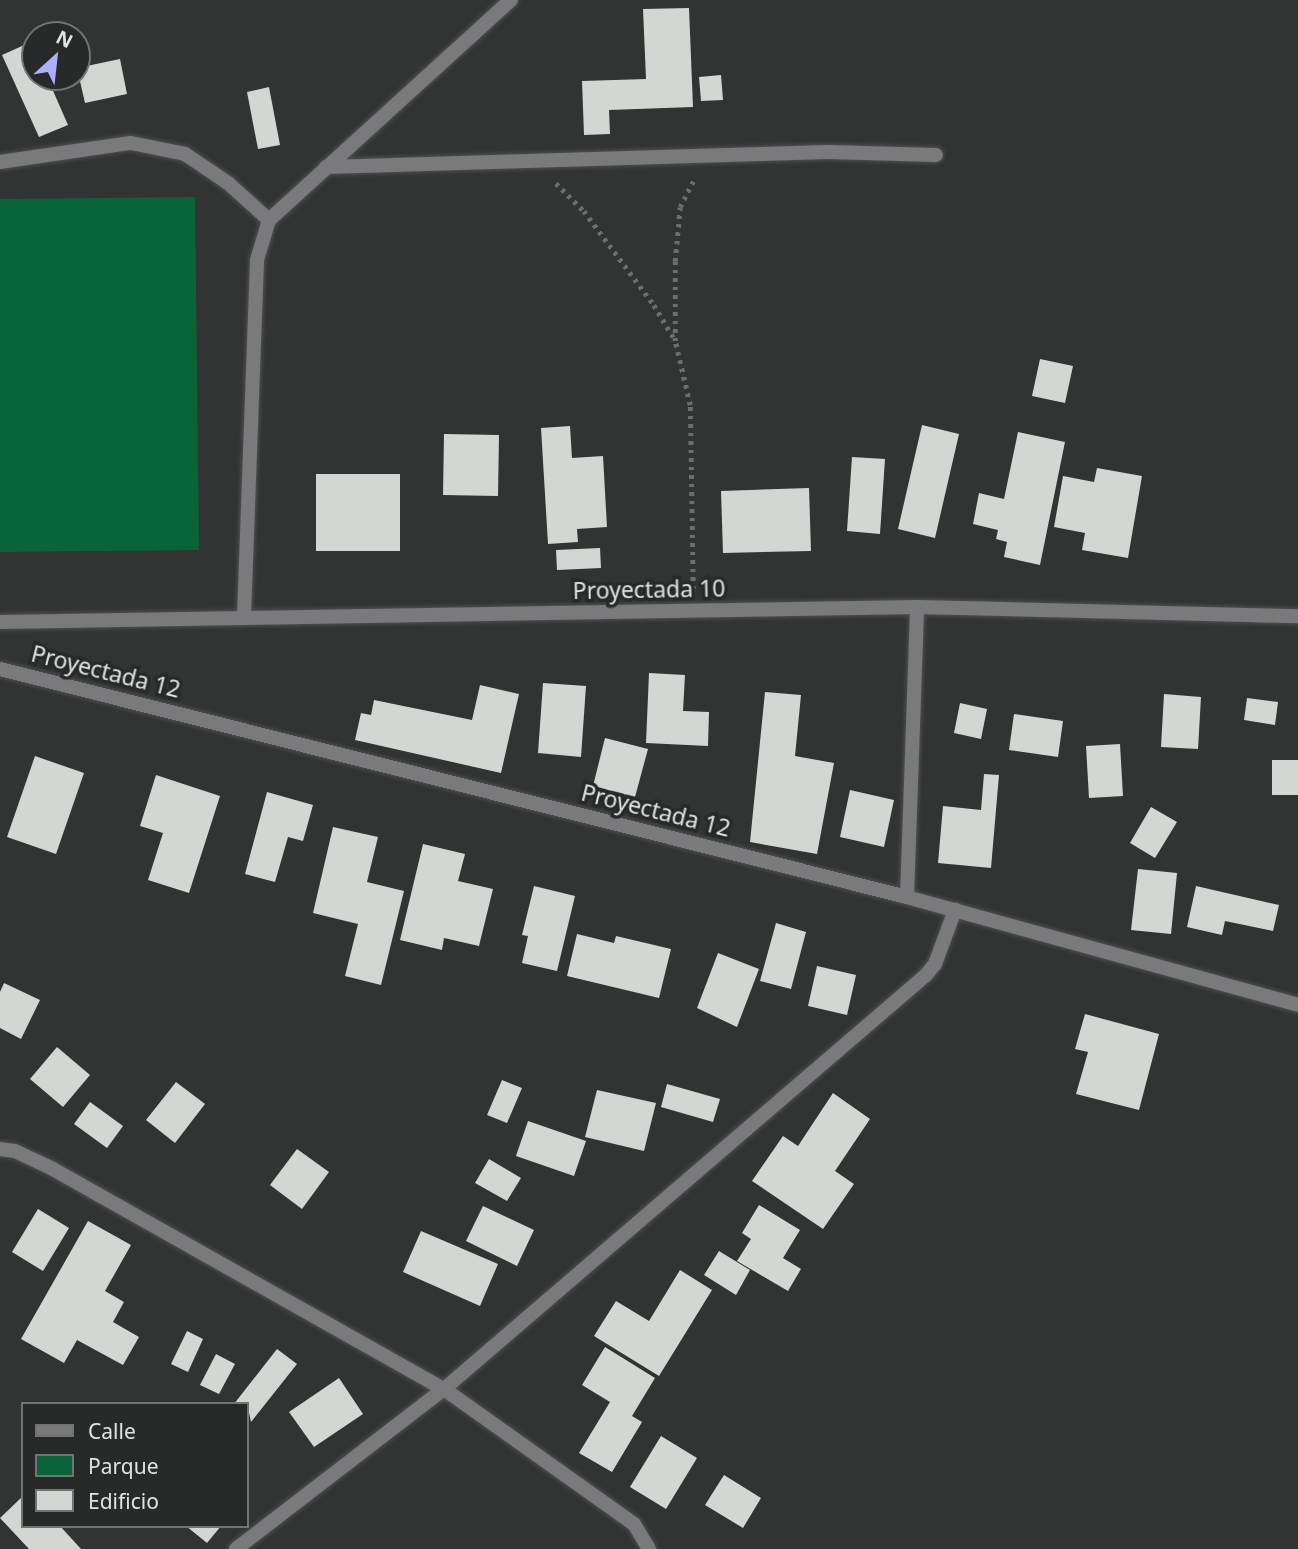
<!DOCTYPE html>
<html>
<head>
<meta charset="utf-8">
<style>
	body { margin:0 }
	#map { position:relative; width:1298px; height:1549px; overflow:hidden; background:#313432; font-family:"Noto Sans",sans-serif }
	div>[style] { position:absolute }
	.green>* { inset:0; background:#09643a }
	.building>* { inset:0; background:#d2d7d4 }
	.path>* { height:4.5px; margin-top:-2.25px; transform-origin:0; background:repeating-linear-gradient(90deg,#6b6e6c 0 3.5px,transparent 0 8.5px) }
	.roads { filter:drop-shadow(0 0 2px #4d504e) drop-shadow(0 0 2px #4d504e) }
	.minor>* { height:14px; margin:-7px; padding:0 7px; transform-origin:7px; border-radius:7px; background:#7a7a7c }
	span { translate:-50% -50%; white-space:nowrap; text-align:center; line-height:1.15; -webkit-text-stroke:7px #272a28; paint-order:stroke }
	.street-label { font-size:23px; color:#e0e3e1 }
	.legend { position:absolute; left:21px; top:1402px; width:228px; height:126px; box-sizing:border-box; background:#272a28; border:2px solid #717472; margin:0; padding:9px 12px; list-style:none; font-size:21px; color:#e0e3e1 }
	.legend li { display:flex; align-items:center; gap:14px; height:35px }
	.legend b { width:35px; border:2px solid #717472 }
	.north { position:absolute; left:21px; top:21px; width:70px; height:70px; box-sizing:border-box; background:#272a28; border:2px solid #717472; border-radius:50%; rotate:27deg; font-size:19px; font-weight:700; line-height:28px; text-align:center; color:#e0e3e1 }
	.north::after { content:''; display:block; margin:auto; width:24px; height:32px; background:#acaffb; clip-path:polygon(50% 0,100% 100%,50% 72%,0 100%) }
</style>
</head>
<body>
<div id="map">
	<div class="green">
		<div style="clip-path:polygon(195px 197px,199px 550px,0 552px,0 199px)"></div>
	</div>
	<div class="building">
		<div style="clip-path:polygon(689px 8px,693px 107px,609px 110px,610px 134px,584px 135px,582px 81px,646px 79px,643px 9px)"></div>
		<div style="clip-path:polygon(31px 42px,35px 77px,47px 77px,68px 125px,39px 137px,2px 55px)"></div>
		<div style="clip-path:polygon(120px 59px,127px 94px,85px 103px,77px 68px)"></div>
		<div style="clip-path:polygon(721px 75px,723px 100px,701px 101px,699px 77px)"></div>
		<div style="clip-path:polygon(269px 87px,280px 145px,258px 149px,247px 92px)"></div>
		<div style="clip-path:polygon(1040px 359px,1073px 366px,1065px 403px,1032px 396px)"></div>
		<div style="clip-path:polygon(922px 425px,959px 434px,935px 538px,898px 529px)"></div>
		<div style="clip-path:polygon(570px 426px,572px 458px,603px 456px,607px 527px,577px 529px,578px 542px,548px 544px,541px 428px)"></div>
		<div style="clip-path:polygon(1018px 432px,1065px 442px,1040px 565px,1004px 557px,1007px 542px,996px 539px,998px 530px,973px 524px,979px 493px,1004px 499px)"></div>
		<div style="clip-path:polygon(444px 434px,499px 435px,498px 496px,443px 495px)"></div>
		<div style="clip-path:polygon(852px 457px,885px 459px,880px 534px,847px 531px)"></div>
		<div style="clip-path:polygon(1097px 468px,1142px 476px,1128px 558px,1082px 550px,1085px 533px,1054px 527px,1063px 476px,1094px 482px)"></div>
		<div style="clip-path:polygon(316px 474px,400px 474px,400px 551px,316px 551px)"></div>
		<div style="clip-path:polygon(809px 488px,811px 551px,723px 553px,721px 491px)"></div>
		<div style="clip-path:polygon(600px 548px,601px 568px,557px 570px,556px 550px)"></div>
		<div style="clip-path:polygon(649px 673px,685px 675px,683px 711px,709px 712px,708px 746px,646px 743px)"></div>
		<div style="clip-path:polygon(543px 683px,586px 686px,581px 757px,538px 753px)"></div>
		<div style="clip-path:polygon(480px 685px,519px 694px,501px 773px,355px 740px,361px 713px,371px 715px,374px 700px,472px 720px)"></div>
		<div style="clip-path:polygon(765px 692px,801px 695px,795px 756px,834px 763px,817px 854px,750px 842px)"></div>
		<div style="clip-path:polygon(1164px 694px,1201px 697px,1198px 749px,1161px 747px)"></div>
		<div style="clip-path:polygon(1247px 698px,1278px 702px,1275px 725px,1244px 720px)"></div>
		<div style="clip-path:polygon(960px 703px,987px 709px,981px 739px,954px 733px)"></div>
		<div style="clip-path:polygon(1014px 714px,1063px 721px,1058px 757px,1009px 750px)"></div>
		<div style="clip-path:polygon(605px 738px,648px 749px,635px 797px,593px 786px)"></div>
		<div style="clip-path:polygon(1120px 744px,1123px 796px,1089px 798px,1086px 746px)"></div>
		<div style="clip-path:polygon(35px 756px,84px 773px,56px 854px,7px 837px)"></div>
		<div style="clip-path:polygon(1272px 760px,1298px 760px,1298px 795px,1272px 795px)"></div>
		<div style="clip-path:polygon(984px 774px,999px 775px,991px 868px,938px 863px,943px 806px,981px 810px)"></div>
		<div style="clip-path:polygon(156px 775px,220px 796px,189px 893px,148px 880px,163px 833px,140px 826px)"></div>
		<div style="clip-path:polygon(850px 790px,894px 800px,884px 847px,840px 837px)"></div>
		<div style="clip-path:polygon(267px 792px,313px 805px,303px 841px,288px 837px,275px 882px,245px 874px)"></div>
		<div style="clip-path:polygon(1151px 807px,1177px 822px,1155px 858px,1130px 843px)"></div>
		<div style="clip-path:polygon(333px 827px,378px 837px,367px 882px,404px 891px,381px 985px,345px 976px,358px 924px,313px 913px)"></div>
		<div style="clip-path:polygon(423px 844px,465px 854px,458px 881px,493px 889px,479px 946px,444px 938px,442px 950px,400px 940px)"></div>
		<div style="clip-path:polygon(1138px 869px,1177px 873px,1171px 934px,1131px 930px)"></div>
		<div style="clip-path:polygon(534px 886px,575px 896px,557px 971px,522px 963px,528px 936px,522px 935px)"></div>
		<div style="clip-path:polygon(1196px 886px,1279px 905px,1273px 931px,1225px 921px,1222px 935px,1187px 927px)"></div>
		<div style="clip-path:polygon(776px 923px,806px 932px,791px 989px,760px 981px)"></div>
		<div style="clip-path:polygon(577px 934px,614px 943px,616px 936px,671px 949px,659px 998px,567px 976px)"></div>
		<div style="clip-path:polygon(718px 953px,759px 969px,737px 1027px,697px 1008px)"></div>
		<div style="clip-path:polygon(817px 966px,856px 975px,847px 1015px,808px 1006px)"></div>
		<div style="clip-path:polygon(4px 983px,40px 1000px,21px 1039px,0 1028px,0 992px)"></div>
		<div style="clip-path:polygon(1085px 1014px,1159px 1034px,1139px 1110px,1076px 1094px,1088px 1052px,1075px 1049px)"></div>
		<div style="clip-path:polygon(57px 1047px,90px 1075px,63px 1107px,30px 1079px)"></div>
		<div style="clip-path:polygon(502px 1080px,522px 1088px,507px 1123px,487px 1115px)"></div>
		<div style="clip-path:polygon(176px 1082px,205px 1104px,175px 1143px,146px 1120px)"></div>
		<div style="clip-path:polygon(667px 1084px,720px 1099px,713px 1122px,661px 1107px)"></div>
		<div style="clip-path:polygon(597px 1090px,656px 1103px,644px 1151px,585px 1137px)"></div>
		<div style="clip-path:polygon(833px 1093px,870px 1119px,835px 1171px,854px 1184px,823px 1229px,752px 1181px,783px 1136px,798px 1146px)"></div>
		<div style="clip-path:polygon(90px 1102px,123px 1126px,107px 1148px,74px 1124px)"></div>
		<div style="clip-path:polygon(528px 1121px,586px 1141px,574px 1176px,516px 1156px)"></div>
		<div style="clip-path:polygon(297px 1149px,329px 1172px,302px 1209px,270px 1185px)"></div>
		<div style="clip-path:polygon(489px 1159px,521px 1178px,507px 1201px,475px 1183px)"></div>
		<div style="clip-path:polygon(759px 1205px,800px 1230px,783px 1258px,801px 1269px,788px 1291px,737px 1261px,751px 1239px,742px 1233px)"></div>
		<div style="clip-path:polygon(483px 1206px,534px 1230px,517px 1266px,466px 1241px)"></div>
		<div style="clip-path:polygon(38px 1209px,69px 1228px,43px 1271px,12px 1252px)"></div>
		<div style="clip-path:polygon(88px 1221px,131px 1245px,105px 1291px,124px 1302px,113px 1322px,139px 1337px,123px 1365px,77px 1340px,64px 1363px,21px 1339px)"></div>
		<div style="clip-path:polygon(421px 1231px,498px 1264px,480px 1306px,403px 1272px)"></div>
		<div style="clip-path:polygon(719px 1251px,750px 1270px,736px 1295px,704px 1275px)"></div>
		<div style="clip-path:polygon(680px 1270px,712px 1290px,659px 1376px,594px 1336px,616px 1301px,649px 1321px)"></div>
		<div style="clip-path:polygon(187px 1331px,203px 1339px,188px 1372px,171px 1364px)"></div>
		<div style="clip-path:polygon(605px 1347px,655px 1378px,632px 1416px,642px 1422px,612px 1472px,579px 1453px,610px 1402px,582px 1385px)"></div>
		<div style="clip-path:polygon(277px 1349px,297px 1364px,251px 1422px,247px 1404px,234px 1404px)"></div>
		<div style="clip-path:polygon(216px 1354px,235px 1364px,219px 1394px,200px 1385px)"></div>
		<div style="clip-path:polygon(339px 1378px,363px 1414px,314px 1447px,289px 1412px)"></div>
		<div style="clip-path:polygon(661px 1436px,697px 1458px,666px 1509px,630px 1487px)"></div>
		<div style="clip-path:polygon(724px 1475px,761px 1498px,743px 1528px,705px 1505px)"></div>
		<div style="clip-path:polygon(23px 1496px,23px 1526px,60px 1526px,81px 1549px,29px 1549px,0 1518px)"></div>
		<div style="clip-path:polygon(186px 1526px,221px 1526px,207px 1543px)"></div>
	</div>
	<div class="path">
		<div style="left:556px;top:183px;width:40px;rotate:45deg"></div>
		<div style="left:584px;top:211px;width:117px;rotate:53.3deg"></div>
		<div style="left:654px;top:305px;width:41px;rotate:59deg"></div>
		<div style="left:693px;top:589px;width:184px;rotate:-90.9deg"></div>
		<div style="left:690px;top:405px;width:66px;rotate:-103.2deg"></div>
		<div style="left:675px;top:341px;width:80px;rotate:-90deg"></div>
		<div style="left:675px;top:261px;width:54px;rotate:-84.7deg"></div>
		<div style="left:680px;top:207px;width:31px;rotate:-63deg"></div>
	</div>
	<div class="roads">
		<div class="minor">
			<div style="left:0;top:162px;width:132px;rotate:-8.3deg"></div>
			<div style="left:131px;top:143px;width:55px;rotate:11.5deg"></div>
			<div style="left:185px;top:154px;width:52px;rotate:34deg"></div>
			<div style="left:228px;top:183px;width:55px;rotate:42.1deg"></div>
			<div style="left:326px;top:167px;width:502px;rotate:-1.71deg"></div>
			<div style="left:828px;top:152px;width:108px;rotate:1.6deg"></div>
			<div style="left:244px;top:616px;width:356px;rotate:-87.9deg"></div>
			<div style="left:257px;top:260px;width:42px;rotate:-73.3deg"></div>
			<div style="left:269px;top:220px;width:327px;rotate:-42.3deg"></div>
			<div style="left:0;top:622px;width:917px;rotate:-0.94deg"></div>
			<div style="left:917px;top:607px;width:381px;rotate:1.4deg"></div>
			<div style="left:0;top:669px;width:935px;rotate:14.11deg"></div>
			<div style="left:907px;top:897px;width:406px;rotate:15.4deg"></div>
			<div style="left:907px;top:897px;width:290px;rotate:-88deg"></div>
			<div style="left:0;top:1149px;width:15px;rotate:8deg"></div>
			<div style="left:15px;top:1151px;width:42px;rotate:25.3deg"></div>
			<div style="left:53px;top:1169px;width:449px;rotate:29.4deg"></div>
			<div style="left:444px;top:1389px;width:233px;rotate:35.4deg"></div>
			<div style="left:634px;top:1524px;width:29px;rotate:59deg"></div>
			<div style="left:236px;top:1549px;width:262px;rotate:-37.6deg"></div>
			<div style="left:444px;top:1389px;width:635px;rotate:-40.66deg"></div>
			<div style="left:926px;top:975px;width:14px;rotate:-51deg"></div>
			<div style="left:935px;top:964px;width:58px;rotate:-69.7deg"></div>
		</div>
	</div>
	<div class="street-label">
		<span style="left:649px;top:589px;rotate:-1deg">Proyectada 10</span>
		<span style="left:106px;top:671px;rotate:14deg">Proyectada 12</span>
		<span style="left:656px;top:810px;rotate:14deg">Proyectada 12</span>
	</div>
	<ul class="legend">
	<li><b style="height:9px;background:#7a7a7c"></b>Calle</li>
	<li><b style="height:19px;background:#09643a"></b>Parque</li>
	<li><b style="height:19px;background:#d2d7d4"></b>Edificio</li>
	</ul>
	<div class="north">N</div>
</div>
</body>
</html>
